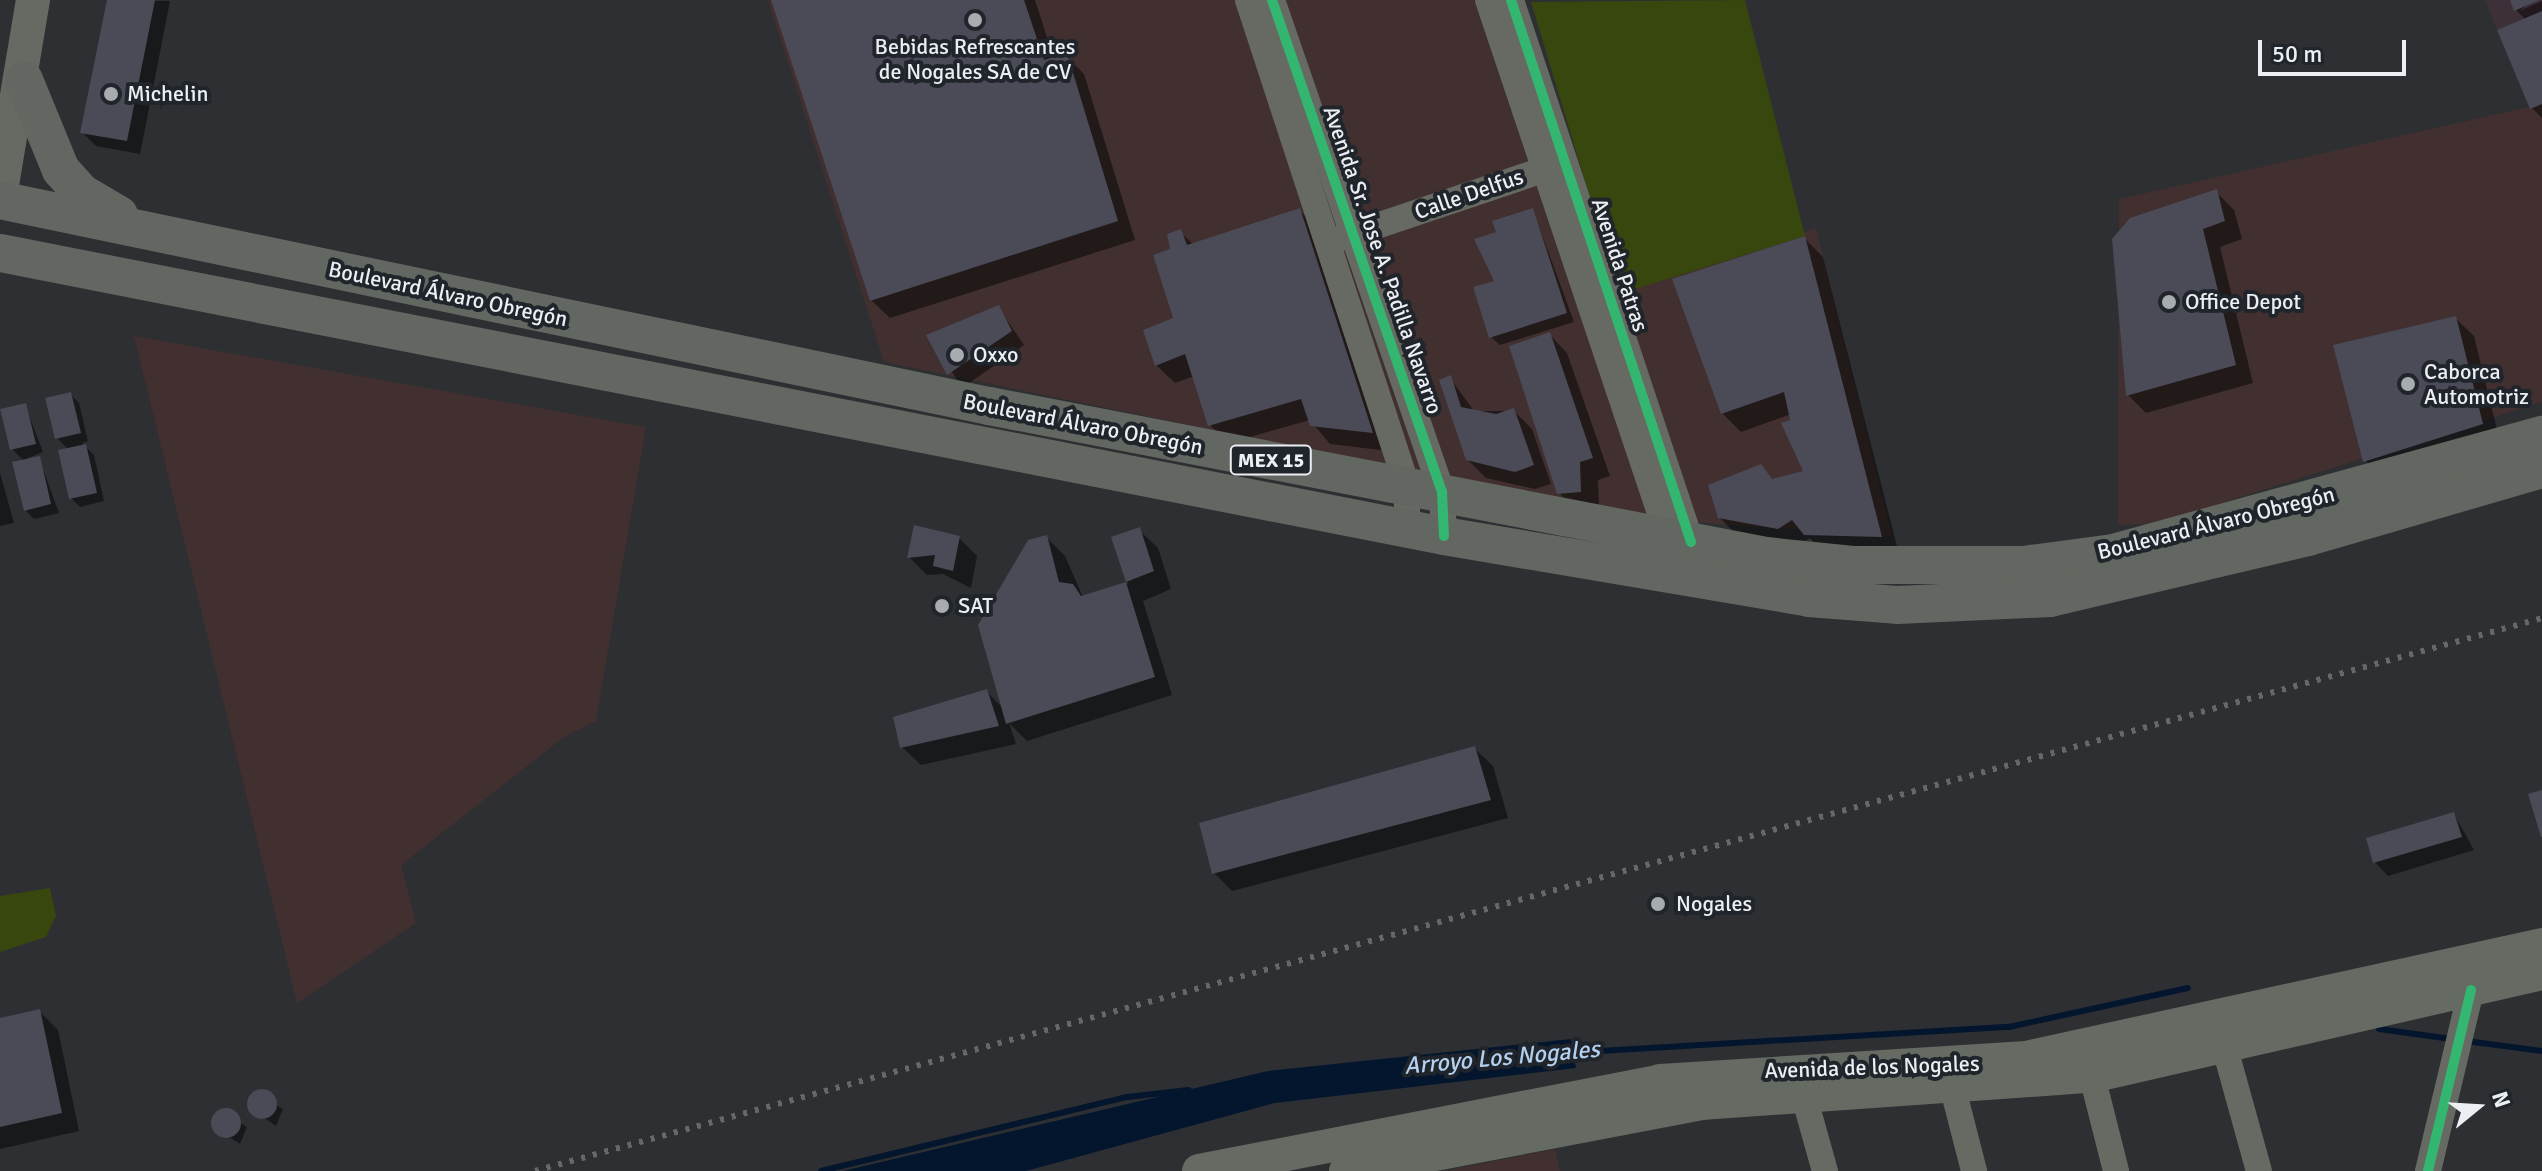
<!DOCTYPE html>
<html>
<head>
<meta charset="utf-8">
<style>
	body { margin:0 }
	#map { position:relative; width:2542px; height:1171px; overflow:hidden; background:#2d2f32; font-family:Signika,sans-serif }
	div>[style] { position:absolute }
	.commercial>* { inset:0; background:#41302f }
	.industrial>* { inset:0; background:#3e3039 }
	.green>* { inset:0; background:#38470e }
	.water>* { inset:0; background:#04162e }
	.shadow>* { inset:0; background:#0007 }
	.stream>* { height:6px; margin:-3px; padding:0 3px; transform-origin:3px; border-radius:3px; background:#04162e }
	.building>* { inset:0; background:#4b4a57 }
	.round { border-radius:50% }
	.minor>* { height:26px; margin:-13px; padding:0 13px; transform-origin:13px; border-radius:13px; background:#666a62 }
	.major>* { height:34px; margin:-17px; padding:0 17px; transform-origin:17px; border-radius:17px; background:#656a63 }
	.highway>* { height:38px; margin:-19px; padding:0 19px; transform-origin:19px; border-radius:19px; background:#636761 }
	.rail>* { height:6px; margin-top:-3px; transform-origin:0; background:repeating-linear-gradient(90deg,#646866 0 4px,transparent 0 12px) }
	.cycleway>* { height:10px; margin:-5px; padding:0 5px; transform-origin:5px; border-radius:5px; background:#33b770 }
	.dots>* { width:22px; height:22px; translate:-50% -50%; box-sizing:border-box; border:4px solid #20252b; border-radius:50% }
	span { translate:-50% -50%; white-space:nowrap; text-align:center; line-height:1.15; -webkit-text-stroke:8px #20252b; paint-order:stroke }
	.shield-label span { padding:2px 6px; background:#20252b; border:2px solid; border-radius:6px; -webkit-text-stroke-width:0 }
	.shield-label { font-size:20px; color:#ebeef2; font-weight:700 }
	.poi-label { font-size:22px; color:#ebeef2 }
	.left { translate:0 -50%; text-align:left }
	.street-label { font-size:22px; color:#ebeef2 }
	.water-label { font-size:24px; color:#b2d0ef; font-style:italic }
	.north { position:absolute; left:2438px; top:1067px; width:80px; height:80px; -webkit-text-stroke:6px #20252b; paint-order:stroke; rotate:72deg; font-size:22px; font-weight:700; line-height:32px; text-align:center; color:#ebeef2 }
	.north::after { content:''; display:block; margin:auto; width:28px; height:36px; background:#ebeef2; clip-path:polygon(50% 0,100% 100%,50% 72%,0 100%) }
	.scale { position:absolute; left:2258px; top:40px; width:148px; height:36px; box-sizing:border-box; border:4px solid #ebeef2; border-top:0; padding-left:10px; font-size:24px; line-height:28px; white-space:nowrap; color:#ebeef2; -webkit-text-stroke:6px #20252b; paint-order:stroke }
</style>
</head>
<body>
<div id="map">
	<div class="commercial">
		<div style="clip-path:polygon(768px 0,1474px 0,1576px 303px,1816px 228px,1892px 536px,1646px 519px,884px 362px)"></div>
		<div style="clip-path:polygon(2542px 104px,2542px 402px,2155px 524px,2118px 525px,2119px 199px)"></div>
		<div style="clip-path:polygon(134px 336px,646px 427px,596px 721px,564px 737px,401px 865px,416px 923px,297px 1003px)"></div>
		<div style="clip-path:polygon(1555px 1149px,1560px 1171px,1445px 1171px)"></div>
	</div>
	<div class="industrial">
		<div style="clip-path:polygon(2485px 0,2542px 0,2542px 11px,2497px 30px)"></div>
	</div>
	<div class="green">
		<div style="clip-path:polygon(1745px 0,1805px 236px,1619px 294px,1531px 2px)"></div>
		<div style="clip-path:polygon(50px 888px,56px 916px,46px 937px,0 952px,0 896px)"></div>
	</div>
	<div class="water">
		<div style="clip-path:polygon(1571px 1039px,1576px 1068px,1275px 1103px,1026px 1171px,843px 1171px,1268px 1071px)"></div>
	</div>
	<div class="shadow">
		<div style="clip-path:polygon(109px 0,170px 1px,140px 154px,96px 146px,82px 132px)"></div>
		<div style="clip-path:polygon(773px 0,1035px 0,1054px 59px,1066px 56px,1084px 74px,1135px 240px,890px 318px,871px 300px)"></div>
		<div style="clip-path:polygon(2512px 0,2534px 0,2519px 11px,2542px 1px,2542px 118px,2532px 108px,2526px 20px,2516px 10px)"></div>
		<div style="clip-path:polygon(2216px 192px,2234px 210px,2242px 239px,2220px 247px,2253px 383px,2146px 413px,2128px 395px)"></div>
		<div style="clip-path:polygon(1299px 210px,1318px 229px,1389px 451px,1330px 444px,1310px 420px,1228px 443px,1210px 425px,1194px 376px,1175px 383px,1156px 365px,1175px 319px,1173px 250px,1180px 232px,1194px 245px)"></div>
		<div style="clip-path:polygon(1533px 210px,1574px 322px,1500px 345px,1491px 337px,1497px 282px)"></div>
		<div style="clip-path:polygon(1804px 238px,1823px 257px,1899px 554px,1824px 553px,1810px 538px,1797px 546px,1738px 536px,1719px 517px,1760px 467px,1774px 481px,1805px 472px,1791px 414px,1741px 432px,1722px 413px)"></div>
		<div style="clip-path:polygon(998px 307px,1024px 345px,962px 388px,929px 336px)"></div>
		<div style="clip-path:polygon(2455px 318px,2474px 336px,2500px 442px,2383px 479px,2365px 460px)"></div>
		<div style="clip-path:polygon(1549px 334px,1567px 353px,1610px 476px,1598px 480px,1599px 510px,1578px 511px,1559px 493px)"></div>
		<div style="clip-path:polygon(1450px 378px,1474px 411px,1514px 411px,1532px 429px,1551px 484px,1535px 489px,1486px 478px,1467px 459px)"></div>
		<div style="clip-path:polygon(70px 394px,79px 403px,88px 441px,82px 443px,94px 455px,104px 501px,80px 507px,71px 498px,69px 450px,57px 438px)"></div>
		<div style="clip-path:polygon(25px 405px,43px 452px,23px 460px,12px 449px)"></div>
		<div style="clip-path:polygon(39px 458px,59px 513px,34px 519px,25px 510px)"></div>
		<div style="clip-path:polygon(0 473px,14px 523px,0 526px)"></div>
		<div style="clip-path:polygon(1139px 530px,1158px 548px,1171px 589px,1143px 601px,1172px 695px,1027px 741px,1009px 723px,1016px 744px,921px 765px,902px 747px,986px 691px,1005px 710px,1046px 537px,1065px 556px,1083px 597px,1128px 584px,1114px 539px)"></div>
		<div style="clip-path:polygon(959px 538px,977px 556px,971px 588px,943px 574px,927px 575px,909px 557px)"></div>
		<div style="clip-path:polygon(1474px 748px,1493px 766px,1508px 818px,1232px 891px,1214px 873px)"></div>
		<div style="clip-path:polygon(2454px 814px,2474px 850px,2388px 876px,2375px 862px)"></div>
		<div style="clip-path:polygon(40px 1012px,58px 1030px,79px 1131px,0 1149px,0 1020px)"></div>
		<div style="clip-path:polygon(256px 1094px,283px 1109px,276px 1126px,250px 1108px)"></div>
		<div style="clip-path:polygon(223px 1111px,247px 1127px,240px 1144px,214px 1127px)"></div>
	</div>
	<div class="stream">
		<div style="left:2379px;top:1029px;width:73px;rotate:7.9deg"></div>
		<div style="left:2466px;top:1041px;width:77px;rotate:7.5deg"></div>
		<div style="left:1566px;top:1053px;width:444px;rotate:-3.4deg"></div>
		<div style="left:2009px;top:1027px;width:183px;rotate:-12.3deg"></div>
		<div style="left:821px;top:1171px;width:316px;rotate:-13.6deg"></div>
		<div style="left:1128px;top:1097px;width:61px;rotate:-6.5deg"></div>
	</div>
	<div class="building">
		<div style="clip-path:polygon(107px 0,155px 0,127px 141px,80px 133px)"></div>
		<div style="clip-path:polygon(771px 0,1024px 0,1044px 60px,1067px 53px,1118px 221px,870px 301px)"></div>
		<div style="clip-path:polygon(2510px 0,2539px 0,2514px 11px)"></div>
		<div style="clip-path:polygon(2542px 11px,2542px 104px,2530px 109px,2497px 30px)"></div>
		<div style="clip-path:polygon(2217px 189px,2225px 221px,2203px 229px,2236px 365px,2126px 396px,2112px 239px,2130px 218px)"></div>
		<div style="clip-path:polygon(1300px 208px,1373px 433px,1310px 426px,1301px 399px,1208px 426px,1185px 354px,1155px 366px,1143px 330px,1173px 318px,1153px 255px,1170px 249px,1167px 234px,1181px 229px,1187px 245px)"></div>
		<div style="clip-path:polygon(1533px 208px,1567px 313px,1489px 338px,1473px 287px,1494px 281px,1474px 239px,1496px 232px,1492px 221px)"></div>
		<div style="clip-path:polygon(1805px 236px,1882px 537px,1804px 535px,1792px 520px,1778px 529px,1718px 518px,1708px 485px,1761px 464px,1772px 479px,1803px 471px,1781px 423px,1790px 420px,1784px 392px,1721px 414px,1672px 279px)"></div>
		<div style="clip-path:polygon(999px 305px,1012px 331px,947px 375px,926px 335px)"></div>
		<div style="clip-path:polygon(2456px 316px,2483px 424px,2363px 462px,2333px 345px)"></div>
		<div style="clip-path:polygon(1550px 332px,1593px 458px,1580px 462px,1581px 492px,1557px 494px,1509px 346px)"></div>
		<div style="clip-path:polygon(1451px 375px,1461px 407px,1496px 414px,1514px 408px,1534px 465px,1515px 472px,1466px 460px,1439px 380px)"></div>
		<div style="clip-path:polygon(71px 392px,81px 433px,55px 439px,45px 398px)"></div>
		<div style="clip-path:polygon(26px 403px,36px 444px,10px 450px,0 409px)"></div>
		<div style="clip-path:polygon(86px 444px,97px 493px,69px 499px,58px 450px)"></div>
		<div style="clip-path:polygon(40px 456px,51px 504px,24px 511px,12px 462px)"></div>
		<div style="clip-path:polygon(914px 525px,960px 536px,953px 571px,933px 566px,935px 555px,907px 558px)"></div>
		<div style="clip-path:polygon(1140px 527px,1154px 571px,1126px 582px,1111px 537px)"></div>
		<div style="clip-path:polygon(1047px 535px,1059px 582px,1073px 584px,1081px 596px,1126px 582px,1155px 677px,1006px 724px,978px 625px,1028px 540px)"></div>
		<div style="clip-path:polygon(987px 689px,999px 726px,900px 748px,893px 717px)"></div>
		<div style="clip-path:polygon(1475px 746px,1491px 800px,1212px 874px,1199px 823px)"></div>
		<div style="clip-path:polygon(2542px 790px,2542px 837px,2541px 837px,2528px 794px)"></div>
		<div style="clip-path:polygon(2454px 812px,2462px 837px,2373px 863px,2366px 838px)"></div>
		<div style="clip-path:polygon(40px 1009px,62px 1113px,0 1127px,0 1018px)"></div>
		<div class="round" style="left:247px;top:1089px;width:30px;height:30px"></div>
		<div class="round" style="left:211px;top:1108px;width:30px;height:30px"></div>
	</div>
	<div class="minor">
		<div style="left:1248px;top:0;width:511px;rotate:71.88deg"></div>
		<div style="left:1407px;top:486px;width:42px;rotate:90deg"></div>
		<div style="left:1272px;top:0;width:521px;rotate:70.94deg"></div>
		<div style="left:1442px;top:492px;width:44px;rotate:87.4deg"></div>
		<div style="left:1488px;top:0;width:566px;rotate:71.47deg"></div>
		<div style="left:1511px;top:0;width:571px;rotate:71.63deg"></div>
		<div style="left:1338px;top:239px;width:232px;rotate:-18.6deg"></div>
		<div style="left:2224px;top:1045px;width:131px;rotate:74.5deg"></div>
		<div style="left:2092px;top:1076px;width:98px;rotate:75.8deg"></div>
		<div style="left:1953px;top:1089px;width:85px;rotate:75.6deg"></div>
		<div style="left:1804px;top:1096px;width:78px;rotate:74.4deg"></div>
		<div style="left:2428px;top:1171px;width:186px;rotate:-76.6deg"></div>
	</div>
	<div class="major">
		<div style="left:0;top:197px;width:200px;rotate:-80.5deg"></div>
		<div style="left:1199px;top:1171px;width:470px;rotate:-11deg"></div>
		<div style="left:1660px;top:1081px;width:367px;rotate:-3.6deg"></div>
		<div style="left:2026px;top:1058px;width:528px;rotate:-12.35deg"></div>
		<div style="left:1346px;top:1171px;width:361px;rotate:-10.8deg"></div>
		<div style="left:1701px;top:1103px;width:392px;rotate:-4deg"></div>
		<div style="left:2092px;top:1076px;width:462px;rotate:-12.9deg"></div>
	</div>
	<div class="highway">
		<div style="left:24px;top:80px;width:97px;rotate:67.7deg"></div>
		<div style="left:61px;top:170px;width:31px;rotate:48deg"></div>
		<div style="left:82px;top:193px;width:43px;rotate:30.7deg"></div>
		<div style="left:0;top:200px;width:1010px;rotate:11.77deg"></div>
		<div style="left:989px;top:406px;width:791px;rotate:10.93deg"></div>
		<div style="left:1766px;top:556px;width:87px;rotate:5.9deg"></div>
		<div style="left:1853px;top:565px;width:170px"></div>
		<div style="left:2023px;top:565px;width:91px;rotate:-7.6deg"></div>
		<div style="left:2113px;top:553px;width:445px;rotate:-15.4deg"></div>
		<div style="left:0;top:253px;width:1471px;rotate:11.09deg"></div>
		<div style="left:1444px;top:536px;width:370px;rotate:9.6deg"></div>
		<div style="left:1809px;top:598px;width:88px;rotate:4.5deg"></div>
		<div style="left:1897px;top:605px;width:153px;rotate:-2.6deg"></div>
		<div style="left:2050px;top:598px;width:265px;rotate:-13.3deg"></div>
		<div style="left:2308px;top:537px;width:244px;rotate:-16.2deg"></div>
	</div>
	<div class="rail">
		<div style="left:535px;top:1171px;width:2082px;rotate:-15.4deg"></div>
	</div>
	<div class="cycleway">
		<div style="left:1272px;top:0;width:521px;rotate:70.94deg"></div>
		<div style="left:1442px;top:492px;width:44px;rotate:87.4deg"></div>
		<div style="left:1511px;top:0;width:571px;rotate:71.63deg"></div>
		<div style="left:2428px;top:1171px;width:186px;rotate:-76.6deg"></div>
	</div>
	<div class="dots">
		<div style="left:975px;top:20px;background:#a8abaf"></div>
		<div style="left:111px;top:94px;background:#a8abaf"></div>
		<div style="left:2169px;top:302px;background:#a8abaf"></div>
		<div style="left:957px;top:355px;background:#a8abaf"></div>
		<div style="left:2408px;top:384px;background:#a8abaf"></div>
		<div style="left:942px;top:606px;background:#a8abaf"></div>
		<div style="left:1658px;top:904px;background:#a8abaf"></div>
	</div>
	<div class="shield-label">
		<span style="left:1271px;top:460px">MEX 15</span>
	</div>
	<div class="poi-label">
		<span style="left:975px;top:59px">Bebidas Refrescantes<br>de Nogales SA de CV</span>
		<span class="left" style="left:127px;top:94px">Michelin</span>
		<span class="left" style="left:2185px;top:302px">Office Depot</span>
		<span class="left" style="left:973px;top:355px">Oxxo</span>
		<span class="left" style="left:2424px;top:384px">Caborca<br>Automotriz</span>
		<span class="left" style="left:958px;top:606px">SAT</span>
		<span class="left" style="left:1676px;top:904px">Nogales</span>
	</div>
	<div class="street-label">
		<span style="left:1469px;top:194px;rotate:-19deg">Calle Delfus</span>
		<span style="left:1383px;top:260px;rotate:71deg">Avenida Sr. Jose A. Padilla Navarro</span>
		<span style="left:1620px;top:265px;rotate:72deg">Avenida Patras</span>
		<span style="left:448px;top:294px;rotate:12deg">Boulevard Álvaro Obregón</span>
		<span style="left:1083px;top:424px;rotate:11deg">Boulevard Álvaro Obregón</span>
		<span style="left:2216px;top:523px;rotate:-14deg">Boulevard Álvaro Obregón</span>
		<span style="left:1872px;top:1067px;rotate:-2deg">Avenida de los Nogales</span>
	</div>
	<div class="water-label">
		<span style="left:1502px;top:1058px;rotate:-5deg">Arroyo Los Nogales</span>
	</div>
	<div class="north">N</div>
	<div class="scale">50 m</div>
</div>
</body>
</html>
